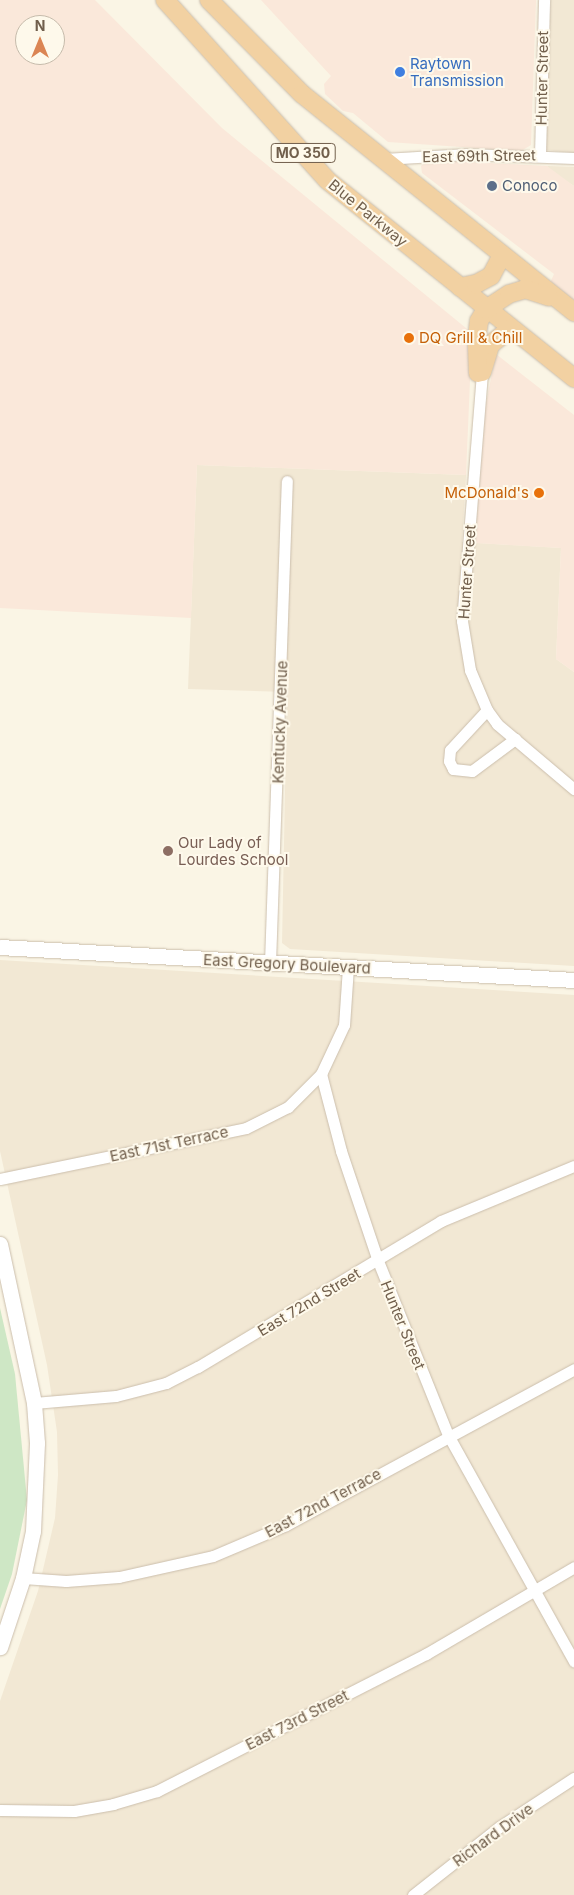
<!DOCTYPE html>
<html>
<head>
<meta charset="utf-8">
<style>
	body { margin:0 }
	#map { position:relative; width:574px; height:1895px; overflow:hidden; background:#faf5e5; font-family:Inter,sans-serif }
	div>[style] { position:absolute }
	.residential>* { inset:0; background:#f2e8d4 }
	.commercial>* { inset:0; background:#fae8da }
	.green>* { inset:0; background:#cee7c5 }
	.roads { filter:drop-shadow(0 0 1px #cbbeac) drop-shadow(0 0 1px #cbbeac) }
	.minor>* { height:11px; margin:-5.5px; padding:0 5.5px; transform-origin:5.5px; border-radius:5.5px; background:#fff }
	.secondary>* { height:15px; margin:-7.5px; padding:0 7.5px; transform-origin:7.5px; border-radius:7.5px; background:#fff }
	.trunk>* { height:18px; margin:-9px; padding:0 9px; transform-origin:9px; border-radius:9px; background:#f2d1a2 }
	.dots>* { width:14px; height:14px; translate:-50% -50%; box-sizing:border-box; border:2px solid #fef9eb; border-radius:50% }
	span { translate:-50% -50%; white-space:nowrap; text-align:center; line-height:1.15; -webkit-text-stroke:4px #fef9eb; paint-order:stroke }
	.shield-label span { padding:1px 4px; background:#fef9eb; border:1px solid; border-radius:4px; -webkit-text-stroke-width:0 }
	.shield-label { font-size:14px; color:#715f4c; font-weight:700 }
	.shop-label { font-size:15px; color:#366cbe }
	.left { translate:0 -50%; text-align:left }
	.street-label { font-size:15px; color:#715f4c }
	.service-label { font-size:15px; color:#4e5e75 }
	.food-label { font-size:15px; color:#c56008 }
	.right { translate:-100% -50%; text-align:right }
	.education-label { font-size:15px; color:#785e54 }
	.north { position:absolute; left:15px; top:15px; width:50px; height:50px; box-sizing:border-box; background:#fef9eb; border:1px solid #c6bbab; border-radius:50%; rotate:0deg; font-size:14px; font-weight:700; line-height:20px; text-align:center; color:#715f4c }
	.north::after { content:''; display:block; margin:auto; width:18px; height:22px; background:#db8553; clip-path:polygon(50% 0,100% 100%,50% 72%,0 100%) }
</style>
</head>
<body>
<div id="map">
	<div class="residential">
		<div style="clip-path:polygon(551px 0,574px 0,574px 153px,546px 150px,543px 143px)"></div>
		<div style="clip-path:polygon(547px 166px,574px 167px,574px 186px,552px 172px)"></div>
		<div style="clip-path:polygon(197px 465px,466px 475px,462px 542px,561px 548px,556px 659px,574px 672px,574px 966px,290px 949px,282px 943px,287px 692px,188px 689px)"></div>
		<div style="clip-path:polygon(0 960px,574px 995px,574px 1895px,0 1895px,0 1701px,38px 1591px,55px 1518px,58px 1475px,57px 1432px,47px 1365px,0 1151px)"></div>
	</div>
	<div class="commercial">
		<div style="clip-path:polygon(evenodd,0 0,95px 0,222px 128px,472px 333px,466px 475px,197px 465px,191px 618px,0 608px,0 0,25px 25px,55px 25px,55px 55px,25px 55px,25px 25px)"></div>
		<div style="clip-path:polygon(261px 0,536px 0,531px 145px,521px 151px,388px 142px,353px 113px,343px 111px,325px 94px,324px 84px,331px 76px)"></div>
		<div style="clip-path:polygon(428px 160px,547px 166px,574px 186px,574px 302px,550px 283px,554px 274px,422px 173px,421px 166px)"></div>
		<div style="clip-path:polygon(496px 354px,574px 415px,574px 672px,556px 659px,561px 548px,475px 543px,485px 408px)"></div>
	</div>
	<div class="green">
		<div style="clip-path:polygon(0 1308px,15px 1374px,27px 1500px,12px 1574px,0 1609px)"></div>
	</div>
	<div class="roads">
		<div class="minor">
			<div style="left:540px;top:155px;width:155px;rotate:-88.5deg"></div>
			<div style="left:384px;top:159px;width:83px;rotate:-3.4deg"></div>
			<div style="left:467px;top:154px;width:107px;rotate:2.1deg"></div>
			<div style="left:482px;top:373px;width:249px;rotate:94.6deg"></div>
			<div style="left:462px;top:621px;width:50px;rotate:80.7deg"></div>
			<div style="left:470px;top:670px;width:43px;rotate:67deg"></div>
			<div style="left:487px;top:710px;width:17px;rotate:54deg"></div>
			<div style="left:497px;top:724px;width:101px;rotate:40.2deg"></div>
			<div style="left:487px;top:710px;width:54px;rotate:132.8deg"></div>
			<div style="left:450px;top:750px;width:11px;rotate:95deg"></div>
			<div style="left:449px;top:761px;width:9px;rotate:63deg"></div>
			<div style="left:453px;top:769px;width:19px;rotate:6deg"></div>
			<div style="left:472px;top:771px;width:54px;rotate:-36.7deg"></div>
			<div style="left:270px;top:963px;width:482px;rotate:-88deg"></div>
			<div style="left:348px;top:967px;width:58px;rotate:93.9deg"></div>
			<div style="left:344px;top:1025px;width:54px;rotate:115.1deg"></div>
			<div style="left:321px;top:1074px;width:80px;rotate:75.4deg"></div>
			<div style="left:341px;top:1151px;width:116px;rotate:71.4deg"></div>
			<div style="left:378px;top:1261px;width:188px;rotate:68.1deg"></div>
			<div style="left:448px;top:1435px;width:259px;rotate:60.9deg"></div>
			<div style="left:0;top:1179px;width:251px;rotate:-11.7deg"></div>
			<div style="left:246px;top:1128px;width:47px;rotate:-26.6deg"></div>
			<div style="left:288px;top:1107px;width:47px;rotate:-45deg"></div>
			<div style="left:34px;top:1403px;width:82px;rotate:-4.9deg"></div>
			<div style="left:116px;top:1396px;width:52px;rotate:-14.6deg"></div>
			<div style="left:166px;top:1383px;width:36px;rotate:-27deg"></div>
			<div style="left:198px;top:1367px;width:283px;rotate:-31deg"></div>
			<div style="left:441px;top:1221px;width:144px;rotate:-22.5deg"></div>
			<div style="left:23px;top:1578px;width:43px;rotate:4deg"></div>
			<div style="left:66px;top:1581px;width:53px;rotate:-4.3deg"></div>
			<div style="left:119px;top:1577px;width:96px;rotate:-12.6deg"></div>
			<div style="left:213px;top:1556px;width:79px;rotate:-23deg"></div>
			<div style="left:286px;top:1525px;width:328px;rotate:-28.4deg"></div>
			<div style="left:0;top:1810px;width:74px;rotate:0.8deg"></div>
			<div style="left:74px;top:1811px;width:40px;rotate:-10deg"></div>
			<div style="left:113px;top:1804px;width:46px;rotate:-16.5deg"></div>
			<div style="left:157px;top:1791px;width:302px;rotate:-27deg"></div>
			<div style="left:426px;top:1654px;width:172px;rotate:-30.4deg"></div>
			<div style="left:413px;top:1895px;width:110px;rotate:-38.3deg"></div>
			<div style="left:499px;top:1827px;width:90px;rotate:-33.2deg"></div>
		</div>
		<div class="secondary">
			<div style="left:0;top:947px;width:575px;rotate:3.29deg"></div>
			<div style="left:0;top:1244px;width:163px;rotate:77.9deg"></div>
			<div style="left:34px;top:1403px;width:40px;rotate:85.7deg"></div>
			<div style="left:37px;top:1443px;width:88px;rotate:92.6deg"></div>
			<div style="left:33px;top:1531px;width:48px;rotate:102deg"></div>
			<div style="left:23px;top:1578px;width:73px;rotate:108.4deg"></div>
		</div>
		<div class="trunk">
			<div style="left:165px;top:0;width:242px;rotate:48deg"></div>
			<div style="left:327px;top:180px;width:317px;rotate:38.7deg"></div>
			<div style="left:209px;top:0;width:132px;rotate:45.3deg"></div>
			<div style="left:302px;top:94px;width:349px;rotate:38.7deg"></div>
			<div style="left:460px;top:287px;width:16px;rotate:-11deg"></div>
			<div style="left:476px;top:284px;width:17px;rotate:-28deg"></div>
			<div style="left:491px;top:276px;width:24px;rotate:-62deg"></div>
			<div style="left:482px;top:372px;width:28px;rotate:-73deg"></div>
			<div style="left:490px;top:345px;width:27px;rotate:-39deg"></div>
			<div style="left:478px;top:373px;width:36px;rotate:-92deg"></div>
			<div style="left:477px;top:337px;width:16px;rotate:-83deg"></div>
			<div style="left:479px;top:321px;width:14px;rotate:-60deg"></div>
			<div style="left:486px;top:309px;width:27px;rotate:-33deg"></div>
			<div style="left:509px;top:294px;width:17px;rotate:-17deg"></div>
			<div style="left:525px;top:289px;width:25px;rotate:18deg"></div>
		</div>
	</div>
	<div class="dots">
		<div style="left:400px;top:72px;background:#3f7fe0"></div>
		<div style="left:492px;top:186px;background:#5c6f8a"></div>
		<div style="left:409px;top:338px;background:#e8710a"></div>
		<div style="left:539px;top:493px;background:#e8710a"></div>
		<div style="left:168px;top:851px;background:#8d6e63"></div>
	</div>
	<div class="shield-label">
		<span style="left:303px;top:153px">MO 350</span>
	</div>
	<div class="shop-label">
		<span class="left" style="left:410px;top:72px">Raytown<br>Transmission</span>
	</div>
	<div class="street-label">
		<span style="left:542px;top:78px;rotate:-89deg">Hunter Street</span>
		<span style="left:479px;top:156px;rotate:-1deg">East 69th Street</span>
		<span style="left:368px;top:213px;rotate:39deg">Blue Parkway</span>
		<span style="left:467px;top:572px;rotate:-86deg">Hunter Street</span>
		<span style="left:280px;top:722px;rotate:-88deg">Kentucky Avenue</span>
		<span style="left:287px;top:964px;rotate:3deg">East Gregory Boulevard</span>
		<span style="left:169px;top:1144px;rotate:-12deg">East 71st Terrace</span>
		<span style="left:309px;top:1302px;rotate:-31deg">East 72nd Street</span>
		<span style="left:403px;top:1325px;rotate:68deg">Hunter Street</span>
		<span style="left:323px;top:1503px;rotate:-28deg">East 72nd Terrace</span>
		<span style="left:297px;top:1720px;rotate:-27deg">East 73rd Street</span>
		<span style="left:493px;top:1835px;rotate:-36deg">Richard Drive</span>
	</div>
	<div class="service-label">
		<span class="left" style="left:502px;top:186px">Conoco</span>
	</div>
	<div class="food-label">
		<span class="left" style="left:419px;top:338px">DQ Grill &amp; Chill</span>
		<span class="right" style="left:529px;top:493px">McDonald's</span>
	</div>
	<div class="education-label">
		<span class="left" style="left:178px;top:851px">Our Lady of<br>Lourdes School</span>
	</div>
	<div class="north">N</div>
</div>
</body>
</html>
